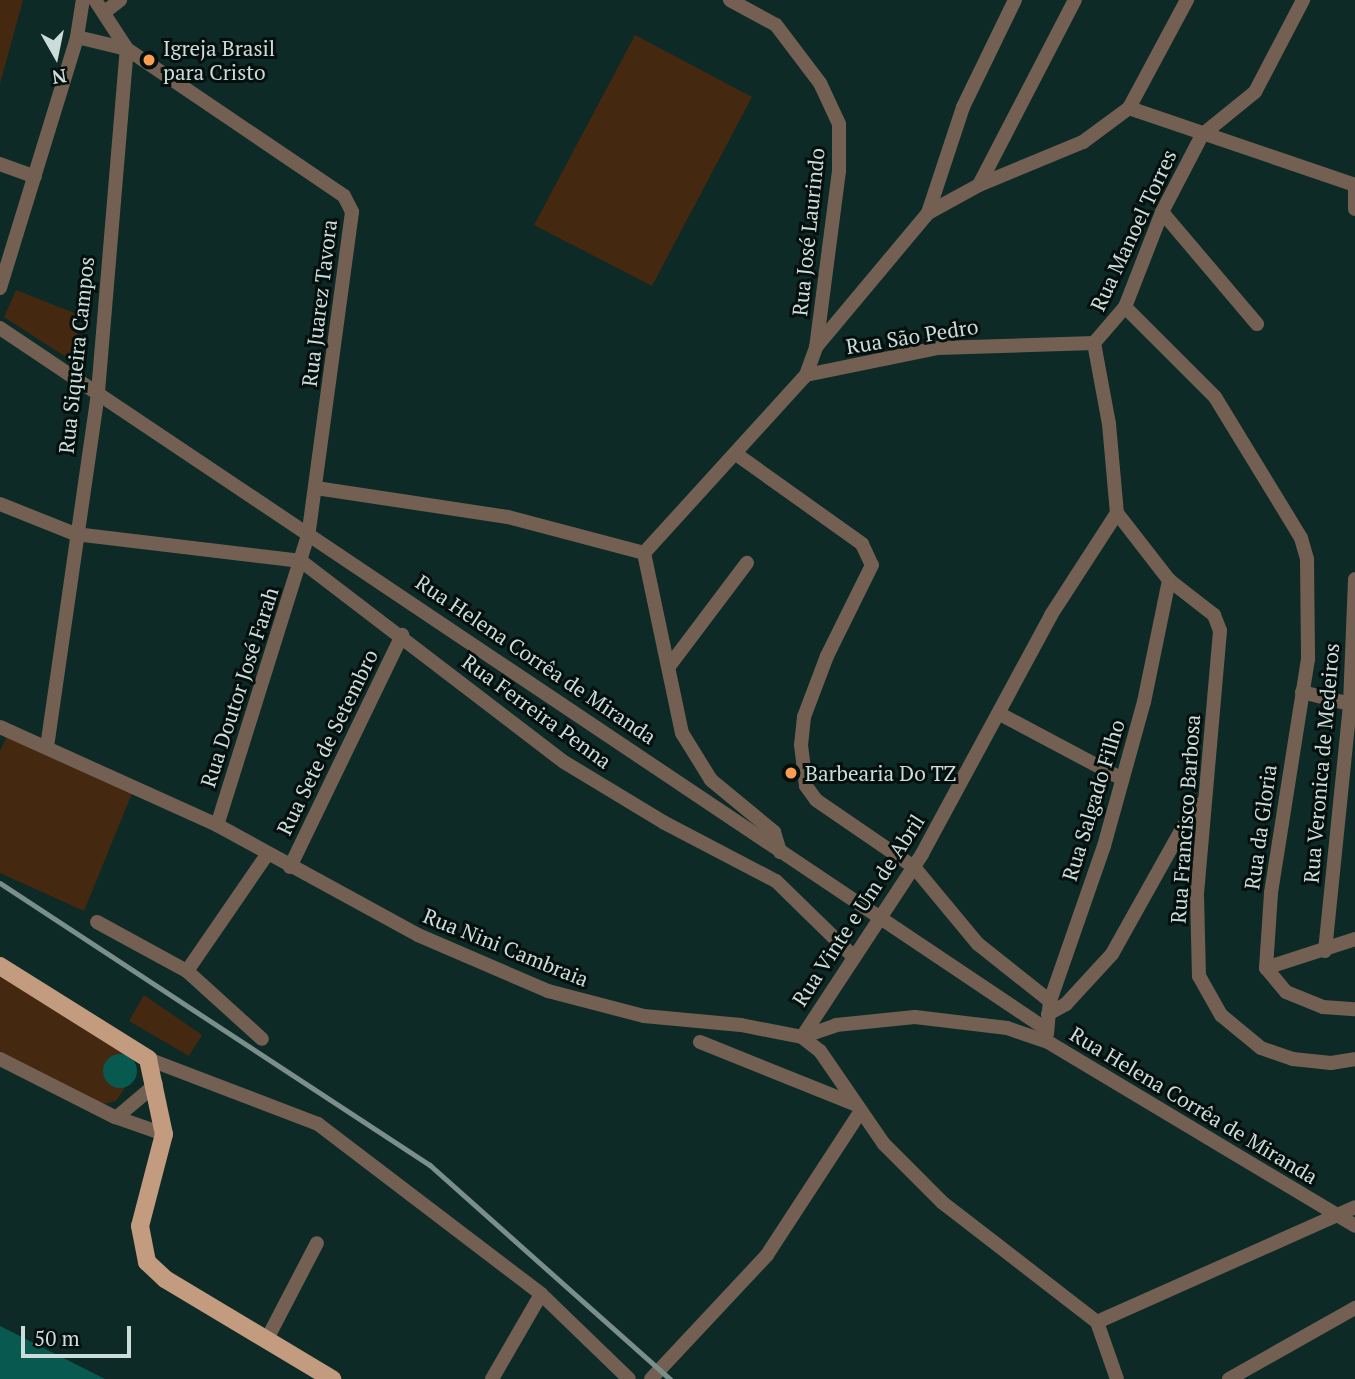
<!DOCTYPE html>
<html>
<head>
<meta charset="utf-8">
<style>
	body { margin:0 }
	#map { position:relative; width:1355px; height:1379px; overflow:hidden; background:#0d2a26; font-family:"PT Serif",serif }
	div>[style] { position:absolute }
	.green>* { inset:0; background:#452810 }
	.water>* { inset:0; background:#085950 }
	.round { border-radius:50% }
	.street>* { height:14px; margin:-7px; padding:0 7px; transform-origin:7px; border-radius:7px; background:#736052 }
	.primary>* { height:18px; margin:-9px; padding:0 9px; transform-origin:9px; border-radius:9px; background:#c39c7f }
	.rail>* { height:4.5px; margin:-2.25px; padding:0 2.25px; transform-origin:2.25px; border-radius:2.25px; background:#7a8f8b }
	.dots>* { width:19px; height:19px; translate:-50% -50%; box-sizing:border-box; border:4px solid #05100e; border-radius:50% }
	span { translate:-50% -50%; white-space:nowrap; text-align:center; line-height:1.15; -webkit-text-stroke:6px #05100e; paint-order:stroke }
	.poi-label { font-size:21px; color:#ccdcd8 }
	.left { translate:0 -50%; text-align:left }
	.street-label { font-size:21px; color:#ccdcd8 }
	.north { position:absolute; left:21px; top:21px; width:70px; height:70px; -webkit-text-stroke:5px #05100e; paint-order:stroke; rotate:171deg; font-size:19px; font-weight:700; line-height:28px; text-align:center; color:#ccdcd8 }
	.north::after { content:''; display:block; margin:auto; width:24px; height:32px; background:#ccdcd8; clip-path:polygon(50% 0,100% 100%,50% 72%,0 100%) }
	.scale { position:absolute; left:21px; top:1326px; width:110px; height:32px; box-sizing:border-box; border:4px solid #ccdcd8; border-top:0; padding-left:9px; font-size:21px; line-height:24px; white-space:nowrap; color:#ccdcd8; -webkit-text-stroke:5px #05100e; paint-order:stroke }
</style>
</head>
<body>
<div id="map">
	<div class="green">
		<div style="clip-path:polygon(0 0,23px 0,0 84px)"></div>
		<div style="clip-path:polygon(635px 35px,752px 97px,652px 286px,534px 225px)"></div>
		<div style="clip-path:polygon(16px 290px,77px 314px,77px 353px,66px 357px,4px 317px)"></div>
		<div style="clip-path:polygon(7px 736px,133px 791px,84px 911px,0 873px,0 751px)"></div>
		<div style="clip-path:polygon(0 969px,126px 1052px,131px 1079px,116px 1101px,96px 1106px,0 1054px)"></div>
		<div style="clip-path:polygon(144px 995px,202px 1035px,189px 1056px,129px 1021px)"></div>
	</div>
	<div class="water">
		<div class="round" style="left:103px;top:1054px;width:34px;height:34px"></div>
		<div style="clip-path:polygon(0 1326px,105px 1379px,0 1379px)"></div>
	</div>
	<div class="street">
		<div style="left:95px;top:0;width:59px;rotate:56.9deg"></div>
		<div style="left:730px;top:0;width:52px;rotate:28.5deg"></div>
		<div style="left:776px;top:25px;width:73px;rotate:52.8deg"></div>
		<div style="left:820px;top:83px;width:45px;rotate:65.1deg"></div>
		<div style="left:839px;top:124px;width:47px;rotate:90deg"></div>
		<div style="left:839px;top:171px;width:177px;rotate:97.4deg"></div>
		<div style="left:106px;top:11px;width:18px;rotate:-38deg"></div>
		<div style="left:77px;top:37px;width:51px;rotate:13.5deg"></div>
		<div style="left:127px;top:49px;width:262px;rotate:34.1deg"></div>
		<div style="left:344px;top:196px;width:18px;rotate:63deg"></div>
		<div style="left:352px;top:212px;width:323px;rotate:97.7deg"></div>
		<div style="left:309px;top:532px;width:307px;rotate:107.4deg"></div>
		<div style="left:1129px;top:108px;width:239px;rotate:18.8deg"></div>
		<div style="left:0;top:164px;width:37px;rotate:20deg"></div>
		<div style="left:979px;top:185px;width:208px;rotate:-62.6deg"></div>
		<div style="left:1355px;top:185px;width:24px;rotate:90deg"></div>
		<div style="left:1162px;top:212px;width:147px;rotate:49.7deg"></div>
		<div style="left:928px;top:213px;width:112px;rotate:-71.7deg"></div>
		<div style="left:963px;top:107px;width:119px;rotate:-64.1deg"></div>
		<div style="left:0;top:288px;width:263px;rotate:-72.9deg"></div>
		<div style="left:77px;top:37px;width:37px;rotate:-81deg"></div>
		<div style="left:1125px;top:307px;width:127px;rotate:45deg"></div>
		<div style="left:1215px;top:397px;width:165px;rotate:58.6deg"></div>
		<div style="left:1301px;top:538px;width:22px;rotate:74deg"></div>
		<div style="left:1307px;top:559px;width:100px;rotate:89.4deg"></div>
		<div style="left:1308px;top:659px;width:237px;rotate:99deg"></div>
		<div style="left:1271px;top:893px;width:75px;rotate:93.8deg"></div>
		<div style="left:0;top:328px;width:1259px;rotate:33.83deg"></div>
		<div style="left:1094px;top:343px;width:48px;rotate:-49.3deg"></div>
		<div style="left:1125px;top:307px;width:102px;rotate:-68.7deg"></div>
		<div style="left:1162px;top:212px;width:87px;rotate:-62.5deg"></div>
		<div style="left:1202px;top:135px;width:68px;rotate:-39.1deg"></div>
		<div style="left:1255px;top:92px;width:104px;rotate:-62.4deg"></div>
		<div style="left:1094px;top:343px;width:82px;rotate:79.5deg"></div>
		<div style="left:1109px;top:424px;width:89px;rotate:84.9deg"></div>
		<div style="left:806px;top:375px;width:30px;rotate:-70deg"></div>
		<div style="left:816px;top:347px;width:175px;rotate:-50.1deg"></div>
		<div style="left:928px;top:213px;width:58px;rotate:-28.8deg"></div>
		<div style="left:979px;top:185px;width:113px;rotate:-22.5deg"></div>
		<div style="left:1083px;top:142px;width:57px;rotate:-36.5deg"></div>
		<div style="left:1129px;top:108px;width:123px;rotate:-61.8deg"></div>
		<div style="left:736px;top:454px;width:155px;rotate:35.5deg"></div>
		<div style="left:862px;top:544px;width:23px;rotate:65deg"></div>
		<div style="left:872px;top:565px;width:102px;rotate:116.3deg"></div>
		<div style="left:827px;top:656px;width:65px;rotate:110.7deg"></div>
		<div style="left:804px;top:717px;width:28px;rotate:96deg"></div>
		<div style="left:801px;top:745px;width:41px;rotate:83deg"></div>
		<div style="left:806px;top:786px;width:17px;rotate:54deg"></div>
		<div style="left:816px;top:800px;width:119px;rotate:34.4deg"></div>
		<div style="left:914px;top:867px;width:100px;rotate:50.3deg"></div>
		<div style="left:978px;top:944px;width:92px;rotate:38.4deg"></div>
		<div style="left:316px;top:488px;width:194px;rotate:8.6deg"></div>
		<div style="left:508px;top:517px;width:141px;rotate:14.8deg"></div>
		<div style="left:0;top:504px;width:81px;rotate:21.8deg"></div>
		<div style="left:75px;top:534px;width:228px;rotate:6.8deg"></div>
		<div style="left:301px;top:561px;width:331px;rotate:37.4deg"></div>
		<div style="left:564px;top:762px;width:116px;rotate:31.2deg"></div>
		<div style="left:663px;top:822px;width:127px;rotate:27.6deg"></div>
		<div style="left:776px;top:881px;width:109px;rotate:44.3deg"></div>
		<div style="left:1117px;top:513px;width:85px;rotate:52.2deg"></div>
		<div style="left:1169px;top:580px;width:57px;rotate:37.9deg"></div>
		<div style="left:1214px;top:615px;width:17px;rotate:69deg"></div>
		<div style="left:1220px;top:631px;width:265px;rotate:95deg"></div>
		<div style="left:1197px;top:895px;width:81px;rotate:88.6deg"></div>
		<div style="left:1199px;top:976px;width:45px;rotate:60.6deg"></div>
		<div style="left:1221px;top:1015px;width:52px;rotate:39.5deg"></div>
		<div style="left:1261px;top:1048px;width:34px;rotate:19deg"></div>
		<div style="left:1293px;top:1059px;width:38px;rotate:6deg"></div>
		<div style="left:1331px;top:1063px;width:24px;rotate:-9deg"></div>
		<div style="left:644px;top:553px;width:241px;rotate:-47.7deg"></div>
		<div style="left:806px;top:375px;width:135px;rotate:-11.6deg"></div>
		<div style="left:938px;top:348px;width:156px;rotate:-1.8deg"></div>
		<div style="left:644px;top:553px;width:184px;rotate:78.1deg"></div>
		<div style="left:682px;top:733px;width:55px;rotate:58.3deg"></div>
		<div style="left:711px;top:780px;width:82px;rotate:39.5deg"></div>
		<div style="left:774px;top:832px;width:21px;rotate:73deg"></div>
		<div style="left:670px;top:665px;width:128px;rotate:-53deg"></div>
		<div style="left:1302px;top:692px;width:49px;rotate:14deg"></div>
		<div style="left:1000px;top:714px;width:138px;rotate:28deg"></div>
		<div style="left:0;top:727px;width:238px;rotate:24.3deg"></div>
		<div style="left:217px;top:825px;width:229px;rotate:28.7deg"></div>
		<div style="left:418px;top:935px;width:142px;rotate:23.3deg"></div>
		<div style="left:548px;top:991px;width:99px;rotate:14.6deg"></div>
		<div style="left:644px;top:1016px;width:97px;rotate:5.3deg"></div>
		<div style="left:741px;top:1025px;width:62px;rotate:11.1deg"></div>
		<div style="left:802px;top:1037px;width:23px;rotate:38deg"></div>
		<div style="left:820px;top:1051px;width:113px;rotate:55.5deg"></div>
		<div style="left:884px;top:1144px;width:83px;rotate:45deg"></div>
		<div style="left:943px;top:1203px;width:195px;rotate:37.7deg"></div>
		<div style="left:1097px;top:1322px;width:60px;rotate:70.7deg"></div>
		<div style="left:47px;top:747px;width:359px;rotate:-81.8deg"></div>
		<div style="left:98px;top:392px;width:344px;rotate:-85.2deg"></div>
		<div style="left:290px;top:867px;width:258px;rotate:-64.2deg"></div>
		<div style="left:97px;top:922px;width:102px;rotate:28.6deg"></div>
		<div style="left:187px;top:971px;width:101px;rotate:42.2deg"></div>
		<div style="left:1325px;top:951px;width:248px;rotate:-84.2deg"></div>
		<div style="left:1350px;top:704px;width:125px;rotate:-87.7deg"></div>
		<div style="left:1266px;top:968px;width:31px;rotate:50deg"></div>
		<div style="left:1286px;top:992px;width:40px;rotate:22deg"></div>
		<div style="left:1323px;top:1007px;width:32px;rotate:4deg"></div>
		<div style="left:1266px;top:968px;width:94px;rotate:-18deg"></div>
		<div style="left:187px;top:971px;width:140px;rotate:-55.5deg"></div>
		<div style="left:1048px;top:1014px;width:21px;rotate:-29deg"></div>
		<div style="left:1066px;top:1004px;width:68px;rotate:-47.4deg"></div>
		<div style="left:1112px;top:954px;width:148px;rotate:-60.8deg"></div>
		<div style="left:1184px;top:825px;width:30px;rotate:-50deg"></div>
		<div style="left:1047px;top:1034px;width:33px;rotate:-85deg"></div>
		<div style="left:1050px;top:1001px;width:164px;rotate:-70.8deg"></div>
		<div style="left:1104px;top:846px;width:149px;rotate:-74.5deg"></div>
		<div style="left:1144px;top:702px;width:125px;rotate:-78.4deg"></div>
		<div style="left:802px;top:1037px;width:219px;rotate:-56.7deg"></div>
		<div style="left:922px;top:854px;width:272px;rotate:-61.6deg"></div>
		<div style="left:1051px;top:615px;width:121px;rotate:-57.1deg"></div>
		<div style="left:802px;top:1037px;width:36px;rotate:-19deg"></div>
		<div style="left:836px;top:1025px;width:79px;rotate:-5.8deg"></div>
		<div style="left:915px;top:1017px;width:93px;rotate:6.8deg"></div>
		<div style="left:1007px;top:1028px;width:43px;rotate:18.9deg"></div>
		<div style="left:1048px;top:1042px;width:358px;rotate:30.9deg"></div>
		<div style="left:700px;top:1042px;width:169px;rotate:21.9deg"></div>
		<div style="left:0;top:1059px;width:129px;rotate:26.8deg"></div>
		<div style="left:115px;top:1117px;width:52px;rotate:19.1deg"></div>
		<div style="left:148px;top:1059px;width:182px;rotate:20.9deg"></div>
		<div style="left:318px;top:1124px;width:280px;rotate:37.3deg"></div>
		<div style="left:541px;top:1294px;width:122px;rotate:44deg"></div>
		<div style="left:117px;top:1117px;width:51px;rotate:-40.2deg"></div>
		<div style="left:1097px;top:1322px;width:282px;rotate:-24deg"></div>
		<div style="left:267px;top:1339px;width:108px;rotate:-62.5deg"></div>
		<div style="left:492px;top:1379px;width:98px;rotate:-60deg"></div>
		<div style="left:651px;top:1379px;width:170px;rotate:-46.9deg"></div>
		<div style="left:767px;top:1255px;width:172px;rotate:-56.9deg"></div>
		<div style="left:1229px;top:1379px;width:145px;rotate:-29.4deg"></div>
	</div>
	<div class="primary">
		<div style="left:0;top:966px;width:175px;rotate:32.1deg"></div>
		<div style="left:148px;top:1059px;width:77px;rotate:78deg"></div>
		<div style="left:164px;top:1134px;width:95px;rotate:104.6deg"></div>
		<div style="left:140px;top:1226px;width:37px;rotate:79deg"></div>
		<div style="left:147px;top:1262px;width:25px;rotate:43deg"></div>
		<div style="left:165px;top:1279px;width:195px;rotate:30.9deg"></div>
	</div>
	<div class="rail">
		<div style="left:0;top:883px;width:514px;rotate:33.26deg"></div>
		<div style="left:430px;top:1165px;width:322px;rotate:41.7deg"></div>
	</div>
	<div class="dots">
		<div style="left:149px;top:60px;background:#fb9e51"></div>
		<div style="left:791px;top:773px;background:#fb9e51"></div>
	</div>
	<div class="poi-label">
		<span class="left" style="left:163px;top:60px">Igreja Brasil<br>para Cristo</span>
		<span class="left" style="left:805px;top:773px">Barbearia Do TZ</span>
	</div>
	<div class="street-label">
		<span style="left:1133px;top:230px;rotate:-65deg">Rua Manoel Torres</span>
		<span style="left:808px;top:232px;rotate:-84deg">Rua José Laurindo</span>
		<span style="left:319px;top:303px;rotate:-83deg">Rua Juarez Tavora</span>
		<span style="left:912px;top:336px;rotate:-9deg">Rua São Pedro</span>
		<span style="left:76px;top:355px;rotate:-84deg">Rua Siqueira Campos</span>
		<span style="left:536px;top:659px;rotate:34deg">Rua Helena Corrêa de Miranda</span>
		<span style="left:239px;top:687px;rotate:-72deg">Rua Doutor José Farah</span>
		<span style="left:537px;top:711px;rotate:36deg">Rua Ferreira Penna</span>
		<span style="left:327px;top:742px;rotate:-64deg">Rua Sete de Setembro</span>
		<span style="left:1321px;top:763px;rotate:-85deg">Rua Veronica de Medeiros</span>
		<span style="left:1093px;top:800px;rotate:-73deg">Rua Salgado Filho</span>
		<span style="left:1185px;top:819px;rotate:-86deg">Rua Francisco Barbosa</span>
		<span style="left:1260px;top:827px;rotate:-82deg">Rua da Gloria</span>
		<span style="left:858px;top:910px;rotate:-57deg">Rua Vinte e Um de Abril</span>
		<span style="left:506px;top:947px;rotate:22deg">Rua Nini Cambraia</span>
		<span style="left:1194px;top:1105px;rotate:31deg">Rua Helena Corrêa de Miranda</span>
	</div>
	<div class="north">N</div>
	<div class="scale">50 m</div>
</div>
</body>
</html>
